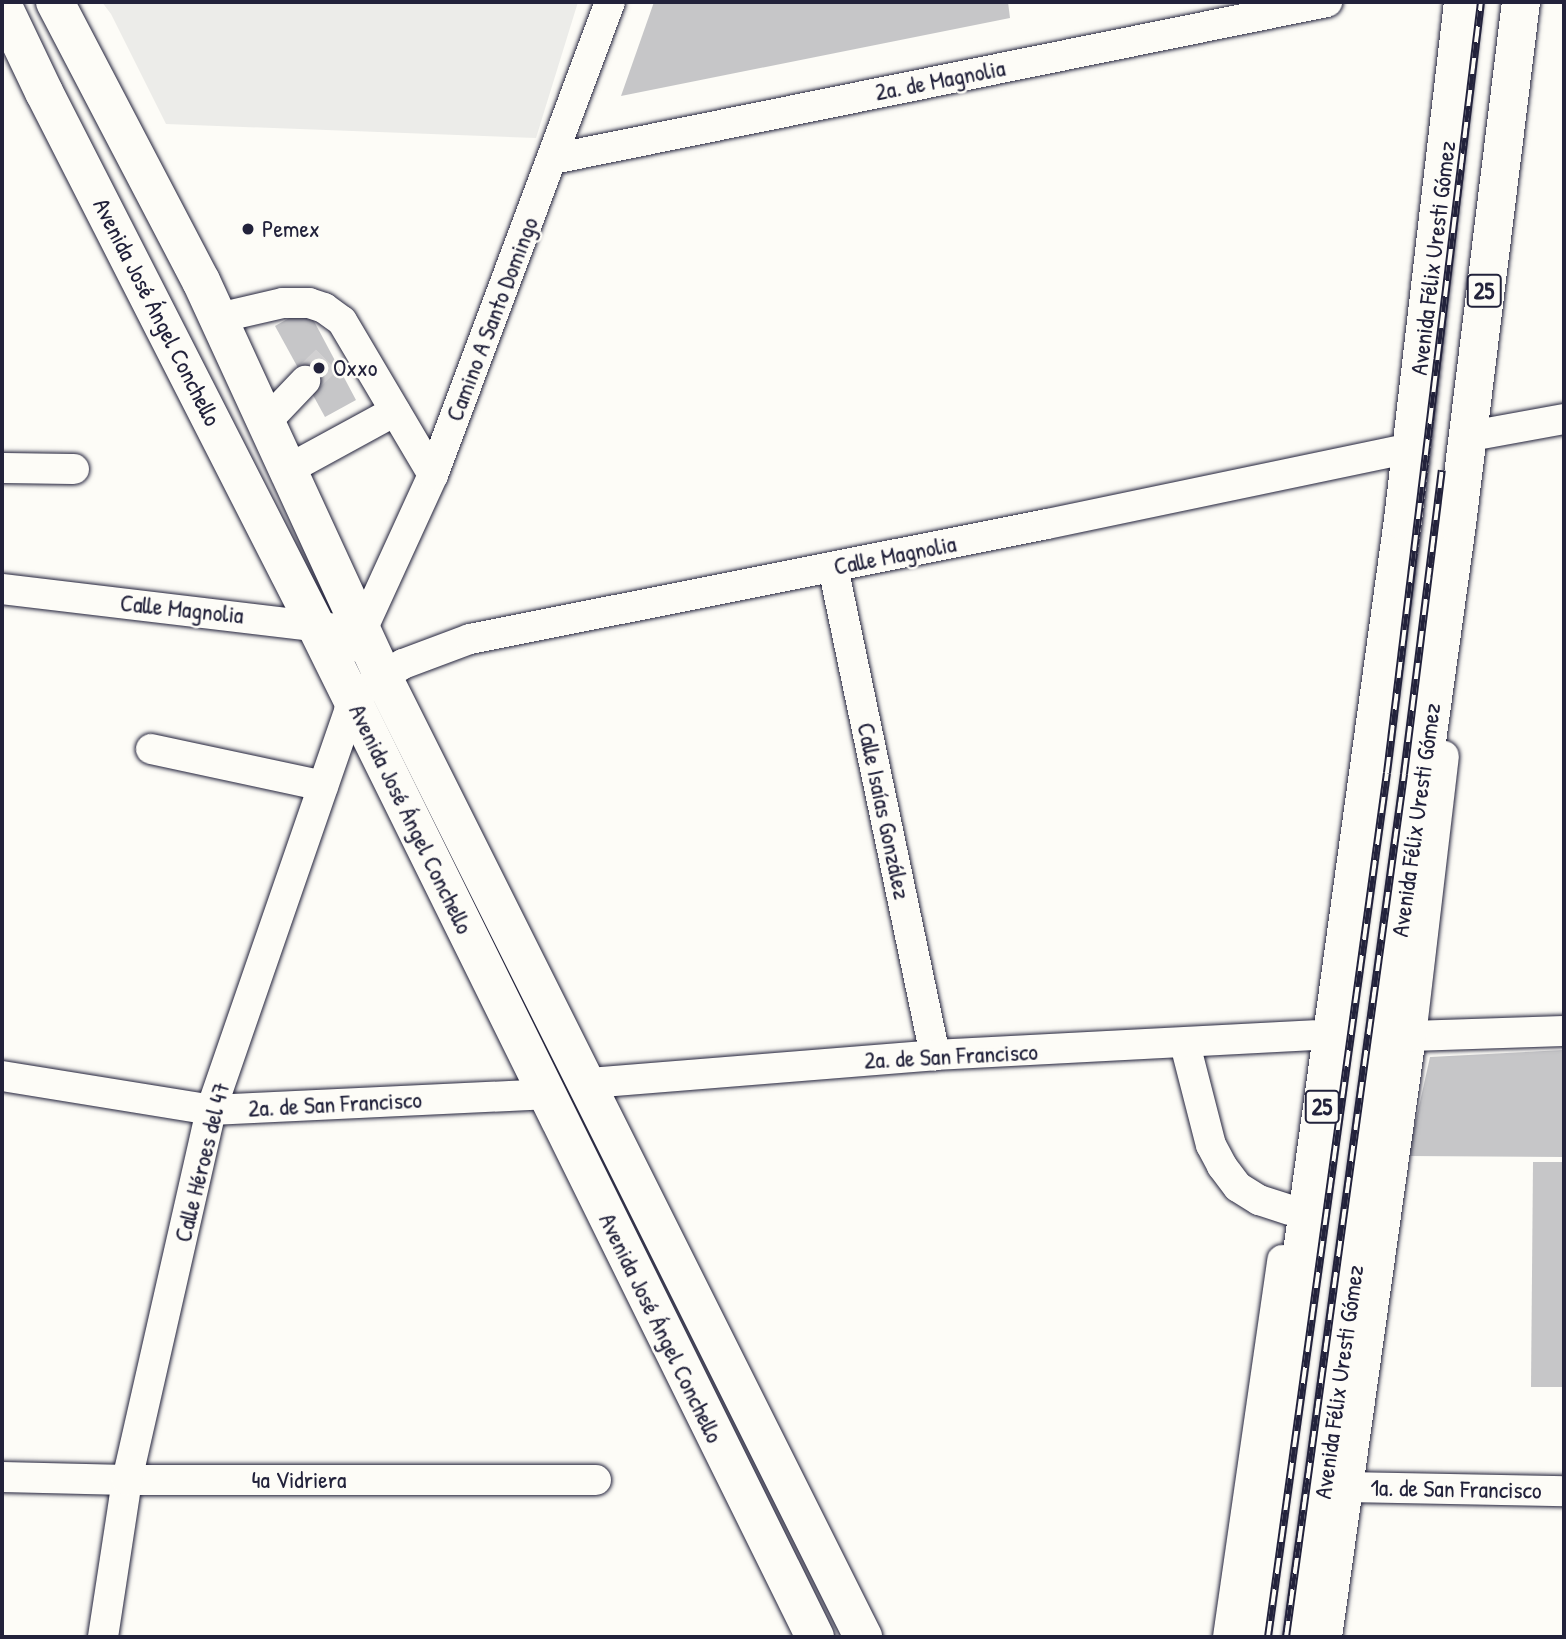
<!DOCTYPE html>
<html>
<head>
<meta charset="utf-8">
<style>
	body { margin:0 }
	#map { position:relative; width:1566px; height:1639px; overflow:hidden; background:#fdfcf7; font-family:"Patrick Hand",sans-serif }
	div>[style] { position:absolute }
	.built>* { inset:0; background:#ecece9 }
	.building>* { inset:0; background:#c6c6c8 }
	.minor-tunnel>* { height:30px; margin-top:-15px; transform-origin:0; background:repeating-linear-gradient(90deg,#d1d0d1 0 30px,transparent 0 45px) }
	.roads { filter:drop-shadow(0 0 2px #22223b) drop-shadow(0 0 2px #22223b) }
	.minor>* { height:30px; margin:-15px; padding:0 15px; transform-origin:15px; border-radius:15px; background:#fdfcf7 }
	.major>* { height:38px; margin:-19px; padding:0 19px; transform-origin:19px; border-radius:19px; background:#fdfcf7 }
	.rail>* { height:8px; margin-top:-4px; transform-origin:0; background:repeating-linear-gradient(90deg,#fdfcf7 0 16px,#22223b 0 32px); box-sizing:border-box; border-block:2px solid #22223b }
	.dots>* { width:19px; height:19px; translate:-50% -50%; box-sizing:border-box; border:4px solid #fdfcf7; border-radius:50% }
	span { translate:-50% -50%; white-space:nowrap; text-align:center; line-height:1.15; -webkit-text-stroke:5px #fdfcf7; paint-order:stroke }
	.shield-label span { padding:2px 5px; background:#fdfcf7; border:2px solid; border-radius:5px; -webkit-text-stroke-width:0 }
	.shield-label { font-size:23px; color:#22223b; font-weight:700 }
	.street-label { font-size:24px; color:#22223b }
	.poi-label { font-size:24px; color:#22223b }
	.left { translate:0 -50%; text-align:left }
	.frame { position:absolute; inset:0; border:4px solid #22223b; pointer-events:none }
</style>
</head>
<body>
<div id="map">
	<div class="built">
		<div style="clip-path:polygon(102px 2px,578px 2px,536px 138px,166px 124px,111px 14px)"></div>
	</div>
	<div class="building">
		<div style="clip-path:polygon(654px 2px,1008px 2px,1010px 18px,621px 96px)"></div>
		<div style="clip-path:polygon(307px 308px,356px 400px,325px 417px,275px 326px)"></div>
		<div style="clip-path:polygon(1564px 1050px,1564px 1157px,1408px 1156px,1430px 1057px)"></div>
		<div style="clip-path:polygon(1533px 1162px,1564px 1162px,1564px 1387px,1531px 1387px)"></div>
	</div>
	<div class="minor-tunnel">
		<div style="left:305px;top:381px;width:37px;rotate:-44deg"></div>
	</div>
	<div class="roads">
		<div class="minor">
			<div style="left:553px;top:159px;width:790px;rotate:-11.47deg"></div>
			<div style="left:218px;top:318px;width:67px;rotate:-13deg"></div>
			<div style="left:283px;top:303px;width:26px"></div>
			<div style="left:309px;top:303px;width:16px;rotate:18deg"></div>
			<div style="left:324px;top:308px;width:22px;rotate:36deg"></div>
			<div style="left:342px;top:321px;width:179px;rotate:59.4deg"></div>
			<div style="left:266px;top:422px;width:57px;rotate:-46.4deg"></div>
			<div style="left:1465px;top:437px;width:101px;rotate:-10.3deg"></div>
			<div style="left:2px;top:468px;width:72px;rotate:0.8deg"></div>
			<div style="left:287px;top:470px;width:123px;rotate:-28.6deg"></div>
			<div style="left:833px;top:567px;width:499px;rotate:78.2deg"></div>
			<div style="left:2px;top:589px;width:362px;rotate:6.8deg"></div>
			<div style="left:359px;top:647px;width:15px;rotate:-82deg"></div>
			<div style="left:361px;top:632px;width:173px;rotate:-65.4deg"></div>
			<div style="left:433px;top:475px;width:505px;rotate:-69.48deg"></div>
			<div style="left:366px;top:688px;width:44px;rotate:-33deg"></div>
			<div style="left:403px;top:664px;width:72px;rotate:-20.5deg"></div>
			<div style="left:470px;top:639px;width:588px;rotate:-11.27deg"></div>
			<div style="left:1047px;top:524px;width:372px;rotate:-11.8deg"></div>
			<div style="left:151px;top:749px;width:176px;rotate:12.1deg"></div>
			<div style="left:1411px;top:1036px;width:153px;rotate:-1.9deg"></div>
			<div style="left:1185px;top:1044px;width:104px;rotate:75.6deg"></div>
			<div style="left:1211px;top:1145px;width:24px;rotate:62deg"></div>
			<div style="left:1222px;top:1166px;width:26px;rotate:53deg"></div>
			<div style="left:1238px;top:1187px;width:25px;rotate:32deg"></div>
			<div style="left:1259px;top:1200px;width:32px;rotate:18deg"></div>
			<div style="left:2px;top:1076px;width:212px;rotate:9.2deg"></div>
			<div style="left:211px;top:1110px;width:334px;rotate:-2.7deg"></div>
			<div style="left:589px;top:1083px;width:347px;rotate:-4.6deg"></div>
			<div style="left:935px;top:1055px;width:379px;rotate:-3deg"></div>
			<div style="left:2px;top:1477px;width:125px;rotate:1.4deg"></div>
			<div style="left:127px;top:1480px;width:469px"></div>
			<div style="left:1348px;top:1487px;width:216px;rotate:1.1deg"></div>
			<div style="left:103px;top:1637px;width:159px;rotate:-81.3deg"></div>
			<div style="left:127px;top:1480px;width:379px;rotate:-77.2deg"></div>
			<div style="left:211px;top:1110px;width:422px;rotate:-70.9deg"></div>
			<div style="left:349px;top:711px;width:23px;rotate:-77deg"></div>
			<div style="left:1228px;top:1637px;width:381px;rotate:-81.8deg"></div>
			<div style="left:1327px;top:1637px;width:607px;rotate:-82.04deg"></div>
			<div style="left:1411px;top:1036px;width:282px;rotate:-83.3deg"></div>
		</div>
		<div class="major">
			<div style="left:55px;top:2px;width:315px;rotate:62.4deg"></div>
			<div style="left:201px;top:281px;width:434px;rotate:65.3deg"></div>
			<div style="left:382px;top:675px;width:1076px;rotate:63.43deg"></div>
			<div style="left:2px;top:4px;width:98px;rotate:64.5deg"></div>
			<div style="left:44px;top:92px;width:597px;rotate:63.01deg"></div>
			<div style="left:315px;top:624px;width:1130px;rotate:63.73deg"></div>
			<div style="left:1249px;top:1637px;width:1128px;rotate:-82.15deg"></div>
			<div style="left:1403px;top:520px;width:521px;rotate:-83.39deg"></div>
			<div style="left:1303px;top:1637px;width:1124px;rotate:-82.12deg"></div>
			<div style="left:1457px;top:524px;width:526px;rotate:-83.01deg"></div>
		</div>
	</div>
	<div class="rail">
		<div style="left:1268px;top:1637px;width:872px;rotate:-82.16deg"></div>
		<div style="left:1387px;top:773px;width:777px;rotate:-83.05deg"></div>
		<div style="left:1286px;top:1637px;width:871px;rotate:-82.21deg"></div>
		<div style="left:1404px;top:774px;width:306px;rotate:-82.9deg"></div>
	</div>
	<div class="dots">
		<div style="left:248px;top:229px;background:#22223b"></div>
		<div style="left:319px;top:368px;background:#22223b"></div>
	</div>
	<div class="shield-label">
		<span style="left:1484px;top:291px">25</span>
		<span style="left:1322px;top:1107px">25</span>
	</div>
	<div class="street-label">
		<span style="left:940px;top:80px;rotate:-11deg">2a. de Magnolia</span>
		<span style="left:1433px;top:258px;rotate:-83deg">Avenida Félix Uresti Gómez</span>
		<span style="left:157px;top:312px;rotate:63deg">Avenida José Ángel Conchello</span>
		<span style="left:492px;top:319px;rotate:-69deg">Camino A Santo Domingo</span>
		<span style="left:895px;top:555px;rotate:-11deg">Calle Magnolia</span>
		<span style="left:182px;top:609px;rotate:6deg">Calle Magnolia</span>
		<span style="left:884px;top:811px;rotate:78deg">Calle Isaías González</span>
		<span style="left:411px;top:819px;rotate:64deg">Avenida José Ángel Conchello</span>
		<span style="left:1416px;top:820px;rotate:-82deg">Avenida Félix Uresti Gómez</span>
		<span style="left:951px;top:1056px;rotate:-3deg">2a. de San Francisco</span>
		<span style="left:335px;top:1104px;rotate:-3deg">2a. de San Francisco</span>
		<span style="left:202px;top:1162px;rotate:-76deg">Calle Héroes del 47</span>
		<span style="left:661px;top:1328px;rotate:64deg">Avenida José Ángel Conchello</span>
		<span style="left:1339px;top:1382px;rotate:-82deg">Avenida Félix Uresti Gómez</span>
		<span style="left:299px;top:1480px">4a Vidriera</span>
		<span style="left:1456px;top:1489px;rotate:1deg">1a. de San Francisco</span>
	</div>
	<div class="poi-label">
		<span class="left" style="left:262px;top:229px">Pemex</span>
		<span class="left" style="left:333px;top:368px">Oxxo</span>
	</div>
	<div class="frame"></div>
</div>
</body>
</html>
